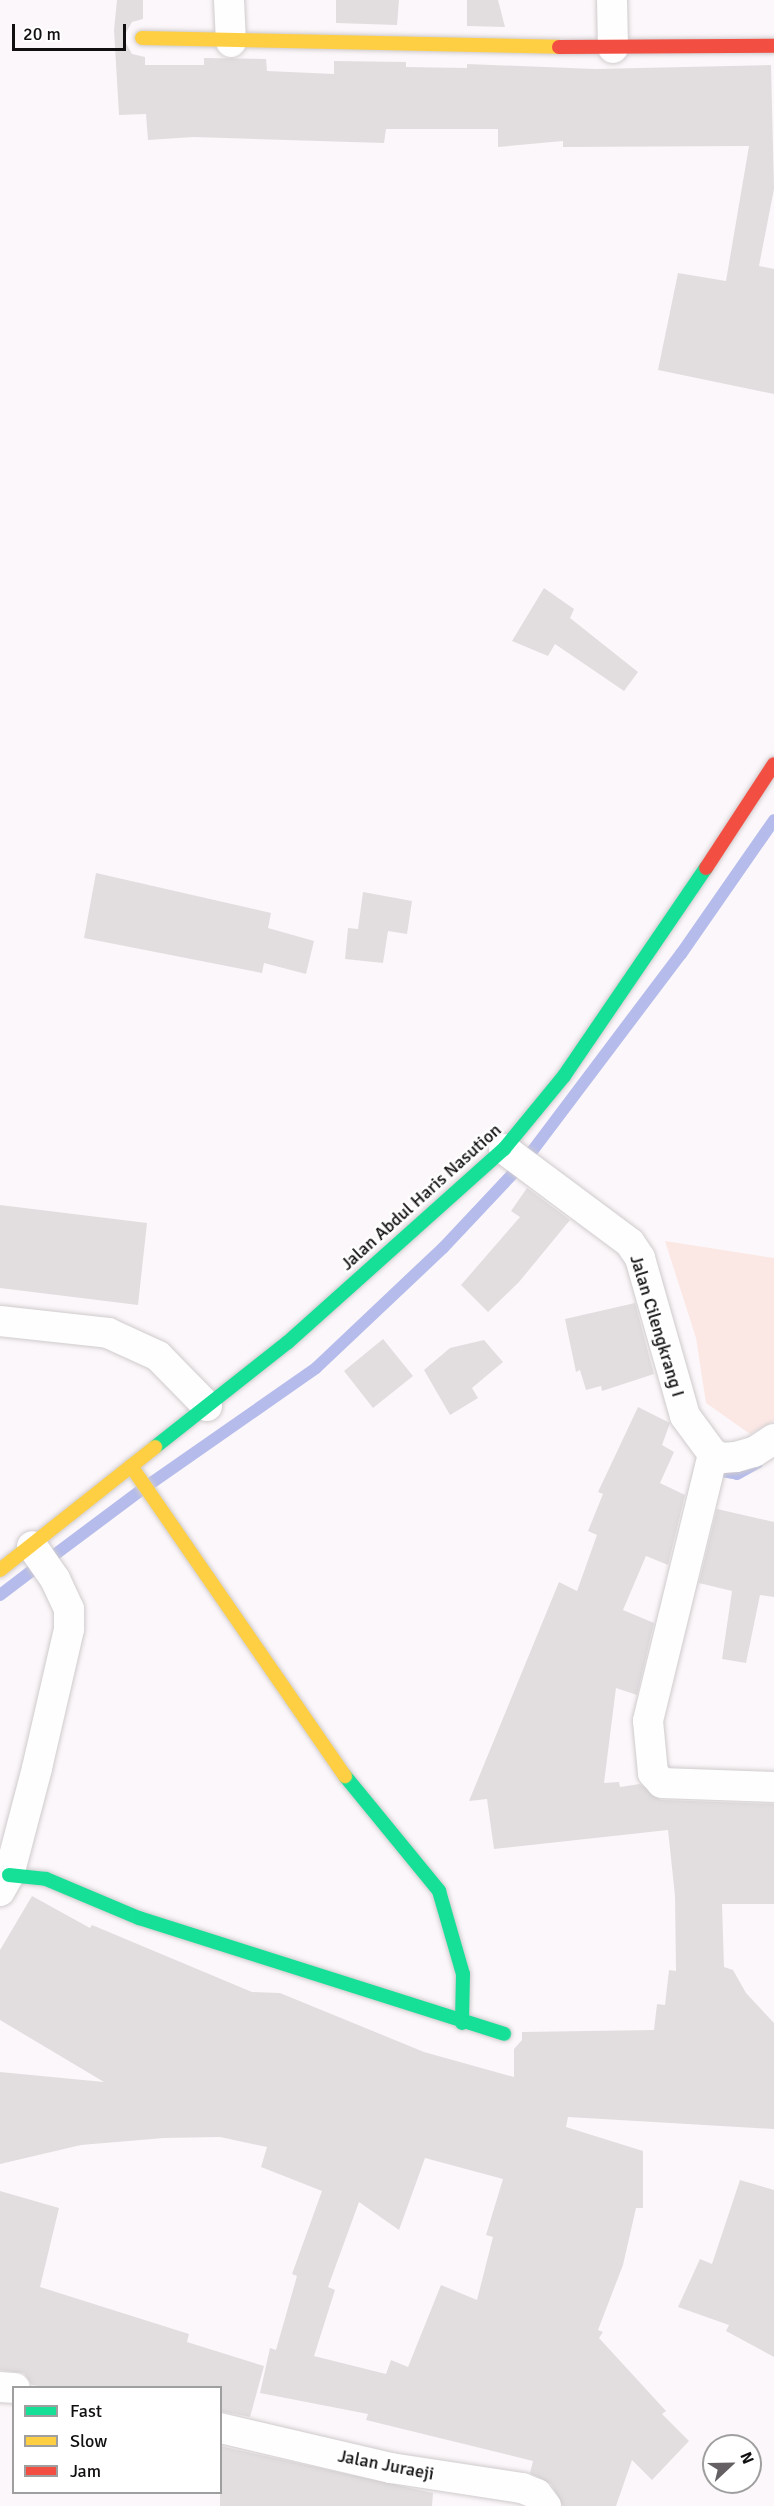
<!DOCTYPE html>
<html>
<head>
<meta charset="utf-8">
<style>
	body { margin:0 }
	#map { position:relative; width:774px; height:2506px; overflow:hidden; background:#fcf7fa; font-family:Signika,sans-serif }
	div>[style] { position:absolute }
	.green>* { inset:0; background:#fbe8e5 }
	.stream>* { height:12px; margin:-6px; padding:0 6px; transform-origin:6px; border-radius:6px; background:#b5bceb }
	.building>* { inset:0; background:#e2dee0 }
	.roads { filter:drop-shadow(0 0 2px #cfcbcd) drop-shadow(0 0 2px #cfcbcd) }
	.street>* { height:30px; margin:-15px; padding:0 15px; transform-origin:15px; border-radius:15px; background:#fffefe }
	.fast>* { height:14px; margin:-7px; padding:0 7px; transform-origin:7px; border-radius:7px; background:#16e098 }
	.slow>* { height:14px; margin:-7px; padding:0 7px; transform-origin:7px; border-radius:7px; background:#ffcf43 }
	.jam>* { height:14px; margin:-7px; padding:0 7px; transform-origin:7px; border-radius:7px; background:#f24e42 }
	span { translate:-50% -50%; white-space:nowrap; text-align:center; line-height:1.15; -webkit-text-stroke:5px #fff; paint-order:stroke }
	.street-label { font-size:18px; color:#120f11 }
	.legend { position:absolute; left:12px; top:2386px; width:210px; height:108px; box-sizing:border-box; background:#fff; border:2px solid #a09fa0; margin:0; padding:8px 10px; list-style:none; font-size:18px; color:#120f11 }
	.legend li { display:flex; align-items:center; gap:12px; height:30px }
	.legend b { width:30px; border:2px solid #a09fa0 }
	.north { position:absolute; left:702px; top:2434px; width:60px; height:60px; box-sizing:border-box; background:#fff; border:2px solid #a09fa0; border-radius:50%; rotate:68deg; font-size:16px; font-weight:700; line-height:24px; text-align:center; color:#120f11 }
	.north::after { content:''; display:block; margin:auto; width:21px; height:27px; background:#646063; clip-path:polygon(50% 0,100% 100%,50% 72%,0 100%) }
	.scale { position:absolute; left:12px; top:24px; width:114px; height:27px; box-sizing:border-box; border:3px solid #120f11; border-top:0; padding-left:8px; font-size:18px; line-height:21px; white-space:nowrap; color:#120f11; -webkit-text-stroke:4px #fff; paint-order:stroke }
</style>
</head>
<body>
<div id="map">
	<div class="green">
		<div style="clip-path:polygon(665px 1241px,774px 1258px,774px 1421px,750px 1434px,706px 1403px,696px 1338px)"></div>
	</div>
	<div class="stream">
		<div style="left:524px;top:1162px;width:261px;rotate:-53deg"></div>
		<div style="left:681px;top:954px;width:163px;rotate:-55.2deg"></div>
		<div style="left:710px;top:1469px;width:27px;rotate:10deg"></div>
		<div style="left:737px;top:1474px;width:23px;rotate:-29deg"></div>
		<div style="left:147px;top:1486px;width:206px;rotate:-34.9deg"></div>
		<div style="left:316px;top:1368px;width:175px;rotate:-43.4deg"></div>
		<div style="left:443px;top:1248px;width:115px;rotate:-46.8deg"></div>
		<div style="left:45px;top:1562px;width:124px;rotate:-36.8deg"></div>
		<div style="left:0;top:1595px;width:53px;rotate:-37.3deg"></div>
	</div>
	<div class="building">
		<div style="clip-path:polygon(117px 0,143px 0,143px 19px,132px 22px,123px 38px,132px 54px,145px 57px,145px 65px,204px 65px,204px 58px,266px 59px,267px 71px,334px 74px,334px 61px,406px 62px,406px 67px,467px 68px,467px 64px,595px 69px,771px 65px,774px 189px,759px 266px,774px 269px,774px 394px,658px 370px,678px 273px,726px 281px,749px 146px,563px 147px,563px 141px,498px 147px,498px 129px,386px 129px,384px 143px,194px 137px,148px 140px,146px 114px,119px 115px,114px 30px)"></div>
		<div style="clip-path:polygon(336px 0,399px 0,397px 25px,336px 23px)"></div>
		<div style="clip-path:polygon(467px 0,498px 0,505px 27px,467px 26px)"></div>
		<div style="clip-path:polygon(544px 588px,574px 609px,570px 618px,638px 672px,624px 691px,555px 644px,548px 656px,512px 641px)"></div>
		<div style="clip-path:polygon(96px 873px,271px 913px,268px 928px,314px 941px,306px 974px,264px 963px,262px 973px,84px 938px)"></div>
		<div style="clip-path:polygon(363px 892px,412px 901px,407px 934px,388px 931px,383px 963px,345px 959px,348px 928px,358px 929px)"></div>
		<div style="clip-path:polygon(527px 1188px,570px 1220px,519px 1282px,488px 1312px,461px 1285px,520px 1217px,511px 1211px)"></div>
		<div style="clip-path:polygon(0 1205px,147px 1223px,138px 1305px,0 1288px)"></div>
		<div style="clip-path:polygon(635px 1303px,654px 1374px,602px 1391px,601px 1386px,586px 1390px,580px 1370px,576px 1372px,565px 1319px)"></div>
		<div style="clip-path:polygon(383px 1339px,413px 1376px,373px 1408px,344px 1371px)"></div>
		<div style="clip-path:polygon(484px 1340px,503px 1362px,472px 1388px,478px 1398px,450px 1415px,424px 1370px,450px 1348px)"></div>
		<div style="clip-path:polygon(evenodd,638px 1407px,670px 1423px,662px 1445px,674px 1452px,660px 1483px,685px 1495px,668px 1565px,646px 1556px,623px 1610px,654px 1623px,637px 1695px,616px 1688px,604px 1783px,619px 1782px,620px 1787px,640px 1784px,661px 1800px,774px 1804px,774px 1904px,722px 1904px,724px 1967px,733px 1970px,746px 1993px,774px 2023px,774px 2129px,568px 2117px,566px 2127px,643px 2151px,643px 2208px,636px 2208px,623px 2265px,598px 2330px,603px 2332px,599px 2338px,666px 2411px,662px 2414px,689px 2441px,652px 2480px,632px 2460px,616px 2506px,563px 2506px,551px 2484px,530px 2473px,533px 2461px,366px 2420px,368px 2414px,260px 2393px,270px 2348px,276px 2350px,297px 2276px,292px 2274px,322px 2191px,261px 2167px,267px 2147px,220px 2137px,164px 2138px,81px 2145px,0 2164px,0 2072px,104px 2082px,0 2020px,0 1950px,32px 1896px,90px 1928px,92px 1925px,252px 1992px,280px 1993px,424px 2052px,514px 2077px,514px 2049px,522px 2040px,522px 2032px,654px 2030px,657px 2004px,665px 2005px,669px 1970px,676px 1971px,675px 1896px,668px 1830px,494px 1849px,487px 1799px,469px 1801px,559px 1582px,577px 1591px,597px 1535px,588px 1531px,603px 1494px,598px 1492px,638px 1407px,425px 2158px,503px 2179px,486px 2235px,493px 2237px,477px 2300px,441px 2285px,408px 2367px,391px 2360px,386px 2374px,314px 2356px,335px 2290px,328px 2287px,359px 2202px,399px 2230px,425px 2158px)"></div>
		<div style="clip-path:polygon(717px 1509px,774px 1522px,774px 1597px,760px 1595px,746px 1663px,722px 1659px,732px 1591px,699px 1583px)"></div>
		<div style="clip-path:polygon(740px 2180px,774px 2190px,774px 2357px,726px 2331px,729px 2325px,678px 2307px,700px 2259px,712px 2264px)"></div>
		<div style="clip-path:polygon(0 2191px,59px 2208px,40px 2287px,189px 2334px,187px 2342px,264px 2366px,250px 2417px,220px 2411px,220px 2388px,46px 2388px,32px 2385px,24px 2373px,0 2370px)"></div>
		<div style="clip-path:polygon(220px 2446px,433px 2493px,432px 2506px,220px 2506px)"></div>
	</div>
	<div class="roads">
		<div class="street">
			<div style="left:229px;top:0;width:42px;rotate:87.3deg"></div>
			<div style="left:612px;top:0;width:48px;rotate:88.8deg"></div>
			<div style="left:504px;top:1149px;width:157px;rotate:36.7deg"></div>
			<div style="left:630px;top:1243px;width:18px;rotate:56deg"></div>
			<div style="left:640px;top:1258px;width:164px;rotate:74.1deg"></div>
			<div style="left:685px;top:1416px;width:47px;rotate:53.6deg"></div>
			<div style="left:713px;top:1454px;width:10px;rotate:24deg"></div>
			<div style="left:722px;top:1458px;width:14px;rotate:-4deg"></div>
			<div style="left:736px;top:1457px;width:19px;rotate:-16deg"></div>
			<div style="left:754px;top:1452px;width:24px;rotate:-33deg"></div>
			<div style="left:0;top:1321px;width:109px;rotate:6.3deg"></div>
			<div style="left:108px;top:1333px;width:55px;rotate:24.7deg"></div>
			<div style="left:158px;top:1356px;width:70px;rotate:45.6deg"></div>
			<div style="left:713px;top:1454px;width:275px;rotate:103.7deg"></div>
			<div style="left:648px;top:1721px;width:52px;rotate:84.5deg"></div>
			<div style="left:653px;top:1773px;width:13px;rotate:48deg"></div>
			<div style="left:662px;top:1783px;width:112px;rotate:2deg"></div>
			<div style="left:0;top:1891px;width:18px;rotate:-61deg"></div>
			<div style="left:9px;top:1875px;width:111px;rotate:-75.3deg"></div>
			<div style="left:37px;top:1768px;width:143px;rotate:-77deg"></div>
			<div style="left:69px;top:1629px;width:20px;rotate:-90deg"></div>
			<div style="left:69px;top:1609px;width:33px;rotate:-115deg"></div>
			<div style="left:55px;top:1579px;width:40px;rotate:-124.9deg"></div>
			<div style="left:0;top:2387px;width:15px;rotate:4deg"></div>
			<div style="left:220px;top:2428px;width:176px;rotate:13.2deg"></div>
			<div style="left:391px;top:2468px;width:133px;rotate:8.7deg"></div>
			<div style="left:522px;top:2488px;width:16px;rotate:22deg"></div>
			<div style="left:537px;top:2494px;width:15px;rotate:53deg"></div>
		</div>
		<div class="fast">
			<div style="left:155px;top:1447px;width:169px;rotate:-38.3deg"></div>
			<div style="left:288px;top:1342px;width:290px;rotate:-41.8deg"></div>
			<div style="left:504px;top:1149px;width:94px;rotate:-50.6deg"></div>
			<div style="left:564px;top:1076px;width:252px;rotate:-55.7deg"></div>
			<div style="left:345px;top:1776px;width:149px;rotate:50.7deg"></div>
			<div style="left:439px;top:1891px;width:86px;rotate:73.9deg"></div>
			<div style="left:463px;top:1974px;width:49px;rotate:91.2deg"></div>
			<div style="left:9px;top:1875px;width:37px;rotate:6deg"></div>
			<div style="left:46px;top:1879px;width:101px;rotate:22.8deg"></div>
			<div style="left:139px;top:1918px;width:383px;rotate:17.6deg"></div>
		</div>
		<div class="slow">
			<div style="left:142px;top:38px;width:417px;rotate:1.2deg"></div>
			<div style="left:131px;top:1466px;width:377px;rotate:55.4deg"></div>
			<div style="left:0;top:1570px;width:198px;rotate:-38.4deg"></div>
		</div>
		<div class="jam">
			<div style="left:559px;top:47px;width:215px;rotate:-0.3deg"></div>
			<div style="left:706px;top:868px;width:124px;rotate:-56.8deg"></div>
		</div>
	</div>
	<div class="street-label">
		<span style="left:421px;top:1197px;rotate:-42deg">Jalan Abdul Haris Nasution</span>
		<span style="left:657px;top:1326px;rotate:73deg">Jalan Cilengkrang I</span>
		<span style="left:386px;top:2465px;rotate:11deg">Jalan Juraeji</span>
	</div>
	<ul class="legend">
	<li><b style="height:8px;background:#16e098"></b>Fast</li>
	<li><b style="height:8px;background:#ffcf43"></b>Slow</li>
	<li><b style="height:8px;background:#f24e42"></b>Jam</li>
	</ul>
	<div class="north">N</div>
	<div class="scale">20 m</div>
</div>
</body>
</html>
